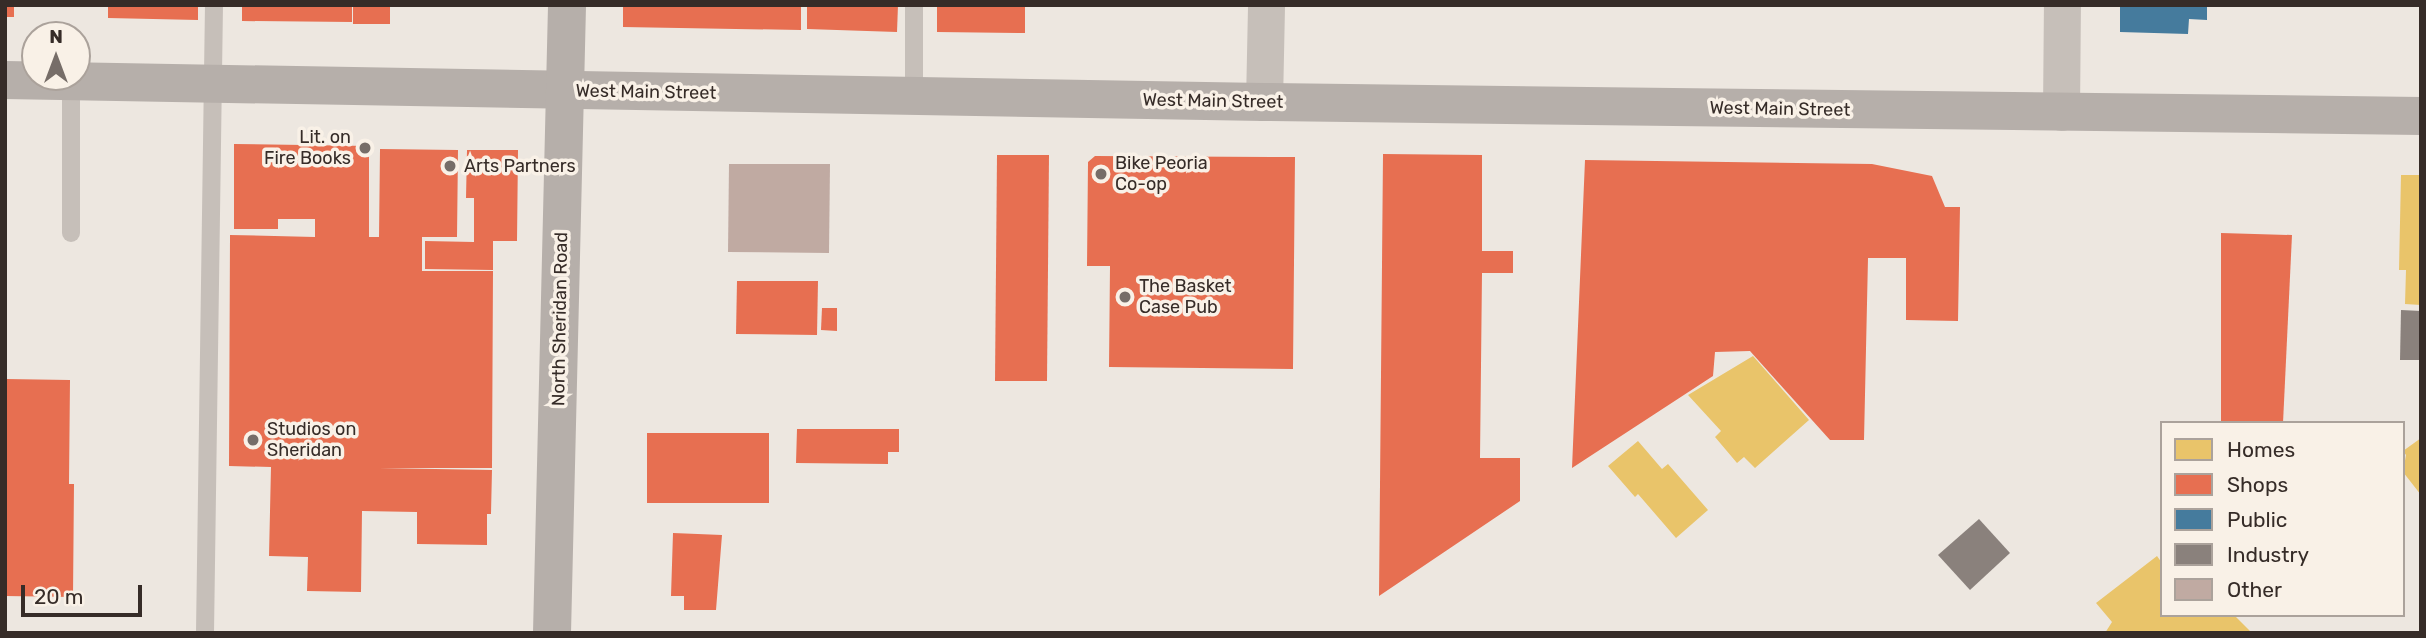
<!DOCTYPE html>
<html>
<head>
<meta charset="utf-8">
<style>
	body { margin:0 }
	#map { position:relative; width:2426px; height:638px; overflow:hidden; background:#ede7e0; font-family:Rubik,sans-serif }
	div>[style] { position:absolute }
	.homes>* { inset:0; background:#e9c46a }
	.shops>* { inset:0; background:#e76f51 }
	.public>* { inset:0; background:#457b9d }
	.industry>* { inset:0; background:#8a817c }
	.building>* { inset:0; background:#c0aaa2 }
	.lane>* { height:18px; margin:-9px; padding:0 9px; transform-origin:9px; border-radius:9px; background:#c6bfb9 }
	.street>* { height:37px; margin:-18.5px; padding:0 18.5px; transform-origin:18.5px; border-radius:18.5px; background:#c6bfb9 }
	.secondary>* { height:38px; margin:-19px; padding:0 19px; transform-origin:19px; border-radius:19px; background:#b6afaa }
	.dots>* { width:19px; height:19px; translate:-50% -50%; box-sizing:border-box; border:4px solid #f9f1e7; border-radius:50% }
	span { translate:-50% -50%; white-space:nowrap; text-align:center; line-height:1.15; -webkit-text-stroke:7px #f9f1e7; paint-order:stroke }
	.street-label { font-size:18px; color:#362c28 }
	.poi-label { font-size:18px; color:#362c28 }
	.right { translate:-100% -50%; text-align:right }
	.left { translate:0 -50%; text-align:left }
	.frame { position:absolute; inset:0; border:7px solid #362c28; pointer-events:none }
	.legend { position:absolute; left:2160px; top:421px; width:245px; height:196px; box-sizing:border-box; background:#f9f1e7; border:2px solid #aba29b; margin:0; padding:9px 12px; list-style:none; font-size:21px; color:#362c28 }
	.legend li { display:flex; align-items:center; gap:14px; height:35px }
	.legend b { width:35px; border:2px solid #aba29b }
	.north { position:absolute; left:21px; top:21px; width:70px; height:70px; box-sizing:border-box; background:#f9f1e7; border:2px solid #aba29b; border-radius:50%; rotate:0deg; font-size:19px; font-weight:700; line-height:28px; text-align:center; color:#362c28 }
	.north::after { content:''; display:block; margin:auto; width:24px; height:32px; background:#766d68; clip-path:polygon(50% 0,100% 100%,50% 72%,0 100%) }
	.scale { position:absolute; left:21px; top:585px; width:121px; height:32px; box-sizing:border-box; border:4px solid #362c28; border-top:0; padding-left:9px; font-size:21px; line-height:24px; white-space:nowrap; color:#362c28; -webkit-text-stroke:5px #f9f1e7; paint-order:stroke }
</style>
</head>
<body>
<div id="map">
	<div class="homes">
		<div style="clip-path:polygon(2401px 175px,2421px 175px,2421px 305px,2405px 304px,2406px 270px,2399px 270px)"></div>
		<div style="clip-path:polygon(1753px 356px,1809px 420px,1755px 468px,1744px 457px,1737px 463px,1715px 437px,1721px 431px,1688px 395px)"></div>
		<div style="clip-path:polygon(2421px 438px,2421px 495px,2403px 472px,2406px 455px,2403px 451px)"></div>
		<div style="clip-path:polygon(1638px 441px,1662px 469px,1668px 464px,1708px 510px,1676px 538px,1638px 494px,1635px 497px,1608px 466px)"></div>
		<div style="clip-path:polygon(2157px 556px,2162px 563px,2162px 615px,2234px 615px,2252px 633px,2105px 633px,2112px 622px,2096px 603px)"></div>
	</div>
	<div class="shops">
		<div style="clip-path:polygon(5px 5px,14px 5px,14px 17px,5px 17px)"></div>
		<div style="clip-path:polygon(108px 5px,198px 5px,198px 20px,108px 18px)"></div>
		<div style="clip-path:polygon(242px 5px,352px 5px,352px 22px,242px 21px)"></div>
		<div style="clip-path:polygon(353px 5px,390px 5px,390px 24px,353px 24px)"></div>
		<div style="clip-path:polygon(623px 5px,801px 5px,801px 30px,623px 27px)"></div>
		<div style="clip-path:polygon(807px 5px,898px 5px,897px 32px,807px 29px)"></div>
		<div style="clip-path:polygon(937px 5px,1025px 5px,1025px 33px,937px 32px)"></div>
		<div style="clip-path:polygon(234px 144px,369px 146px,369px 237px,379px 237px,380px 149px,458px 150px,457px 237px,422px 237px,422px 271px,493px 271px,492px 468px,379px 468px,492px 470px,491px 514px,487px 514px,487px 545px,417px 544px,417px 512px,362px 511px,361px 592px,307px 591px,308px 557px,269px 556px,271px 467px,229px 466px,230px 235px,315px 237px,315px 219px,278px 219px,278px 229px,234px 229px)"></div>
		<div style="clip-path:polygon(467px 150px,518px 150px,517px 241px,493px 241px,493px 270px,425px 269px,425px 241px,474px 242px,474px 198px,466px 198px)"></div>
		<div style="clip-path:polygon(1383px 154px,1482px 155px,1482px 251px,1513px 251px,1513px 273px,1482px 273px,1480px 458px,1520px 458px,1520px 501px,1379px 596px)"></div>
		<div style="clip-path:polygon(997px 155px,1049px 155px,1047px 381px,995px 381px)"></div>
		<div style="clip-path:polygon(1095px 156px,1295px 157px,1293px 369px,1109px 367px,1110px 266px,1087px 266px,1088px 162px)"></div>
		<div style="clip-path:polygon(1585px 160px,1872px 164px,1932px 176px,1945px 207px,1960px 207px,1958px 321px,1906px 320px,1906px 258px,1868px 258px,1864px 440px,1830px 440px,1750px 351px,1715px 352px,1713px 376px,1572px 468px)"></div>
		<div style="clip-path:polygon(2221px 233px,2292px 235px,2283px 423px,2221px 423px)"></div>
		<div style="clip-path:polygon(737px 281px,818px 281px,817px 335px,736px 334px)"></div>
		<div style="clip-path:polygon(822px 308px,837px 308px,837px 331px,821px 330px)"></div>
		<div style="clip-path:polygon(6px 379px,70px 380px,69px 484px,74px 484px,73px 597px,5px 596px)"></div>
		<div style="clip-path:polygon(797px 429px,899px 429px,899px 452px,888px 452px,888px 464px,796px 463px)"></div>
		<div style="clip-path:polygon(647px 433px,769px 433px,769px 503px,647px 503px)"></div>
		<div style="clip-path:polygon(673px 533px,722px 535px,716px 610px,684px 610px,684px 596px,671px 596px)"></div>
	</div>
	<div class="public">
		<div style="clip-path:polygon(2120px 5px,2207px 5px,2207px 20px,2189px 19px,2188px 34px,2120px 32px)"></div>
	</div>
	<div class="industry">
		<div style="clip-path:polygon(2401px 310px,2421px 311px,2421px 360px,2400px 360px)"></div>
		<div style="clip-path:polygon(1979px 519px,2010px 553px,1970px 590px,1938px 555px)"></div>
	</div>
	<div class="building">
		<div style="clip-path:polygon(729px 164px,830px 164px,829px 253px,728px 252px)"></div>
	</div>
	<div class="lane">
		<div style="left:914px;top:5px;width:90px;rotate:90deg"></div>
		<div style="left:71px;top:81px;width:152px;rotate:90deg"></div>
		<div style="left:205px;top:633px;width:628px;rotate:-89.18deg"></div>
	</div>
	<div class="street">
		<div style="left:1264px;top:102px;width:97px;rotate:-88.8deg"></div>
		<div style="left:2061px;top:112px;width:107px;rotate:-89.5deg"></div>
	</div>
	<div class="secondary">
		<div style="left:5px;top:80px;width:1259px;rotate:1deg"></div>
		<div style="left:1264px;top:102px;width:1157px;rotate:0.69deg"></div>
		<div style="left:552px;top:633px;width:628px;rotate:-88.63deg"></div>
	</div>
	<div class="dots">
		<div style="left:365px;top:148px;background:#766d68"></div>
		<div style="left:450px;top:166px;background:#766d68"></div>
		<div style="left:1101px;top:174px;background:#766d68"></div>
		<div style="left:1125px;top:297px;background:#766d68"></div>
		<div style="left:253px;top:440px;background:#766d68"></div>
	</div>
	<div class="street-label">
		<span style="left:646px;top:92px;rotate:1deg">West Main Street</span>
		<span style="left:1213px;top:101px;rotate:1deg">West Main Street</span>
		<span style="left:1780px;top:109px;rotate:1deg">West Main Street</span>
		<span style="left:560px;top:319px;rotate:-89deg">North Sheridan Road</span>
	</div>
	<div class="poi-label">
		<span class="right" style="left:351px;top:148px">Lit. on<br>Fire Books</span>
		<span class="left" style="left:1115px;top:174px">Bike Peoria<br>Co-op</span>
		<span class="left" style="left:464px;top:166px">Arts Partners</span>
		<span class="left" style="left:1139px;top:297px">The Basket<br>Case Pub</span>
		<span class="left" style="left:267px;top:440px">Studios on<br>Sheridan</span>
	</div>
	<div class="frame"></div>
	<ul class="legend">
	<li><b style="height:19px;background:#e9c46a"></b>Homes</li>
	<li><b style="height:19px;background:#e76f51"></b>Shops</li>
	<li><b style="height:19px;background:#457b9d"></b>Public</li>
	<li><b style="height:19px;background:#8a817c"></b>Industry</li>
	<li><b style="height:19px;background:#c0aaa2"></b>Other</li>
	</ul>
	<div class="north">N</div>
	<div class="scale">20 m</div>
</div>
</body>
</html>
